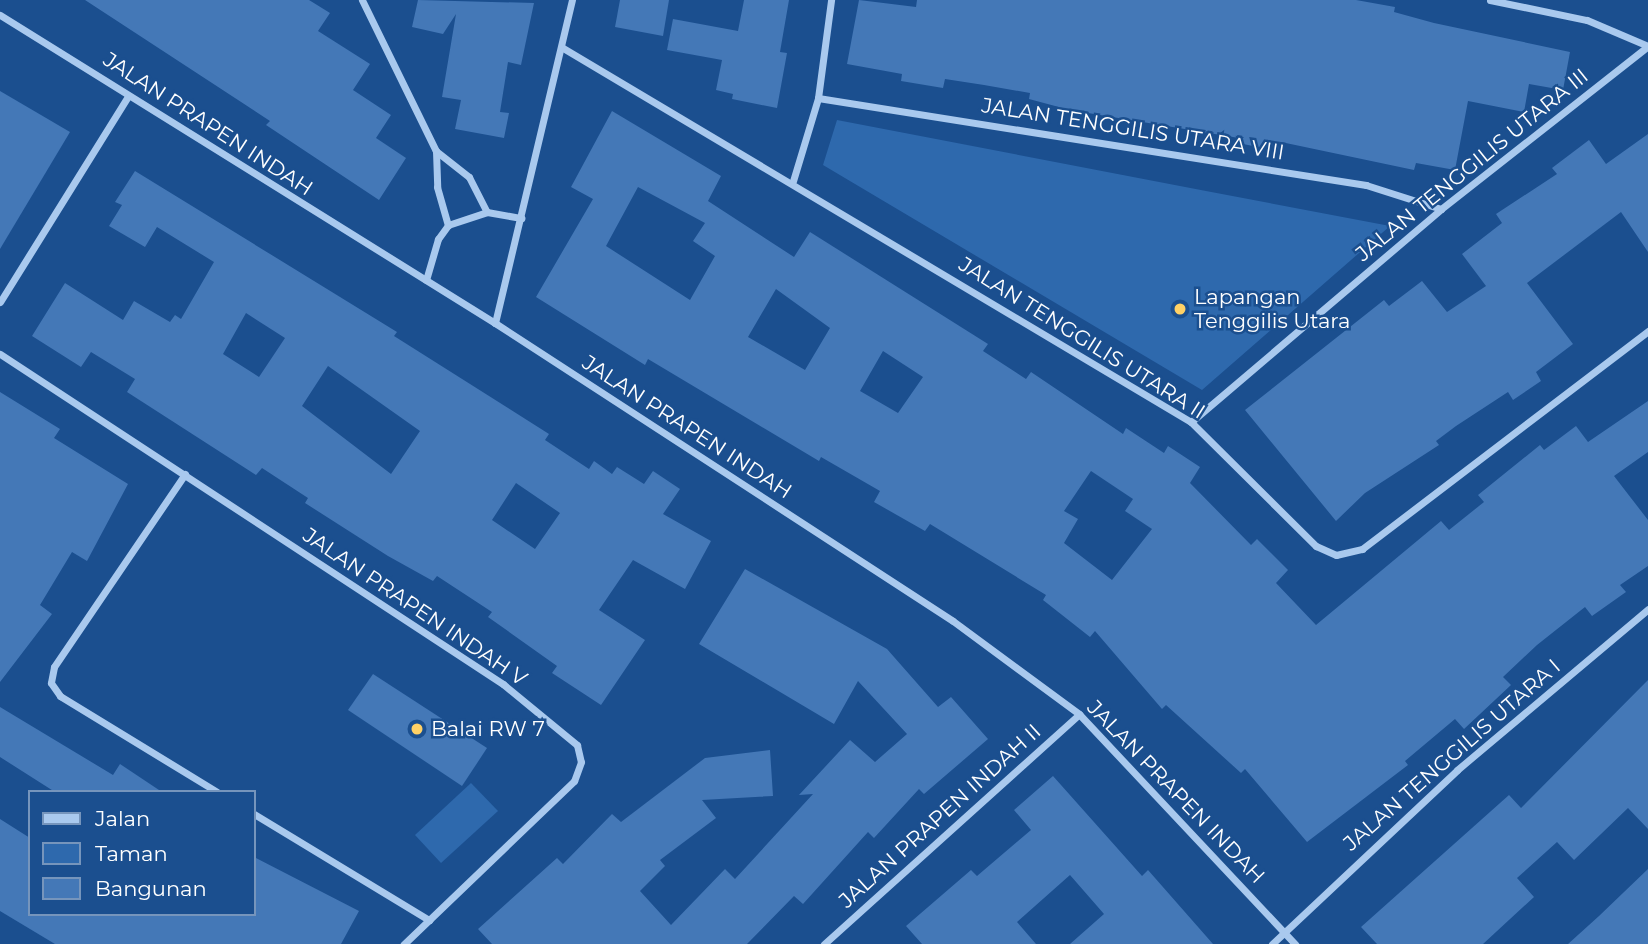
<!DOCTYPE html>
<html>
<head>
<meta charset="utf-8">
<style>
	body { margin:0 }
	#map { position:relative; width:1648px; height:944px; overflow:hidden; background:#1b4f8f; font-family:Montserrat,sans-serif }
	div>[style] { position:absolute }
	.green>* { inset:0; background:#2e69ad }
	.building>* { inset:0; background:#4478b7 }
	.minor>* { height:7px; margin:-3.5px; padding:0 3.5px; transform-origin:3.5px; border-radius:3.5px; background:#a9c9ee }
	.dots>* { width:19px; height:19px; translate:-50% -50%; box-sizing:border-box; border:4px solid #1b4f8f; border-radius:50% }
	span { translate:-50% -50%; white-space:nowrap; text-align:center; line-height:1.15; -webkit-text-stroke:5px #1b4f8f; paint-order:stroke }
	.street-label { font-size:21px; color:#fff }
	.poi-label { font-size:21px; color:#fff }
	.left { translate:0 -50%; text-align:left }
	.legend { position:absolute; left:28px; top:790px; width:228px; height:126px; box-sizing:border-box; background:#1b4f8f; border:2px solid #7695bc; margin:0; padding:9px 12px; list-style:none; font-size:21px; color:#fff }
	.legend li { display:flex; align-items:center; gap:14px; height:35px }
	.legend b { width:35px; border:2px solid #7695bc }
</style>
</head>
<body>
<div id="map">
	<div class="green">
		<div style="clip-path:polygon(837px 120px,1206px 191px,1390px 226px,1202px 390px,823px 165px)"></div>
		<div style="clip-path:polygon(471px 783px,498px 811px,441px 863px,415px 835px)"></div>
	</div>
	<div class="building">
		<div style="clip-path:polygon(85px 0,309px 0,330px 13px,318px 31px,370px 64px,353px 90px,391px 115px,376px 138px,406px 158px,379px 200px,266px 125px,270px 121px)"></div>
		<div style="clip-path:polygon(418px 0,534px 3px,521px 65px,508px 62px,500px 112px,509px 113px,504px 138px,455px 129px,461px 100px,442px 97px,456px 14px,443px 34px,412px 27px)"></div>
		<div style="clip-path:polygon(620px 0,669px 0,663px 36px,615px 27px)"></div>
		<div style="clip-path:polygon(744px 0,789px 0,780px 52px,787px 53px,777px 108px,732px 99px,733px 94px,716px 90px,722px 60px,667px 50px,673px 19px,738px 31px)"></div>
		<div style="clip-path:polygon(859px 0,916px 7px,917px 0,1356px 0,1395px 7px,1394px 12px,1434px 23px,1570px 52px,1563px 90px,1529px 84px,1524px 112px,1468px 101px,1455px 170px,1416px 163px,1414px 170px,1281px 142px,1279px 151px,1238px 143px,1239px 138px,1070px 110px,1029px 99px,1030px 93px,984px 85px,945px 79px,943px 88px,901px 81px,902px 74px,847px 64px)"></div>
		<div style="clip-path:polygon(0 91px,70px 132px,0 249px)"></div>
		<div style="clip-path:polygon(evenodd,612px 111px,721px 176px,708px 201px,794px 257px,810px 232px,988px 344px,983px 351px,1026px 379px,1031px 372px,1123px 434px,1126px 428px,1164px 453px,1168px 446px,1200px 467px,1190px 483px,1251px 545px,1257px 539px,1288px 570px,1276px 583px,1316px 625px,1441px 521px,1449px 530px,1484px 502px,1478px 495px,1540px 445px,1544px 450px,1576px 426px,1588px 442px,1648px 401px,1648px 452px,1614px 476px,1648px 520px,1648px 566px,1620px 585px,1626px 592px,1592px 616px,1585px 607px,1537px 645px,1503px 677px,1511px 685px,1464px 729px,1455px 719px,1405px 761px,1408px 765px,1307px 842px,1245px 769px,1241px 773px,1166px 705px,1162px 709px,1095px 631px,1090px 637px,1043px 600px,1046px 595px,930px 524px,925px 531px,874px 502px,880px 491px,821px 457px,819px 461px,648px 359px,645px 365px,536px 297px,593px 199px,571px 187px,612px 111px,638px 187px,705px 223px,693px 241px,715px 256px,690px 300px,606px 246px,638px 187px,612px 111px,776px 289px,830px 328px,805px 370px,748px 337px,776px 289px,612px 111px,883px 351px,923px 377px,898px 413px,860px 391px,883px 351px,612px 111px,1091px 471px,1133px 499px,1125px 511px,1152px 529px,1112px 580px,1064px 543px,1078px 519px,1064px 511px,1091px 471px)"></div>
		<div style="clip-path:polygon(1648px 134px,1648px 252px,1621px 212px,1527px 283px,1573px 344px,1536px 372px,1541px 381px,1513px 400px,1508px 392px,1456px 426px,1436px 441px,1439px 445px,1365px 493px,1336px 521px,1245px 410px,1384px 300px,1389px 306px,1422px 281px,1447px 312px,1486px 286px,1462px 254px,1502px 223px,1496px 214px,1557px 174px,1552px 168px,1589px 140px,1606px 164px)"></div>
		<div style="clip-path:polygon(evenodd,135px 171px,397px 332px,394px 336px,549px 434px,545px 440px,589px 469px,594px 461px,612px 474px,617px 467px,644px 484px,653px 471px,680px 489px,663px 514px,711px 541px,685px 589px,633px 560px,599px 610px,645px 640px,601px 705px,552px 673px,557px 666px,488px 617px,492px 612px,437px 576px,433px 581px,388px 556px,305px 503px,308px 498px,262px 468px,256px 475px,127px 392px,135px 379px,91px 352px,81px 367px,32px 336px,65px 283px,123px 320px,134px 301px,170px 322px,175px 315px,181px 319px,214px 262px,157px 227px,145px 247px,109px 226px,122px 205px,115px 202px,135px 171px,246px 313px,285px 338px,259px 377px,223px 354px,246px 313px,135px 171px,328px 366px,420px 431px,391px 474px,302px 406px,328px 366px,135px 171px,516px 483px,560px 513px,535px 549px,492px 520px,516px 483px)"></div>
		<div style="clip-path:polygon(0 392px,60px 429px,54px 438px,128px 484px,87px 561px,72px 552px,40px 605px,52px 614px,0 682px)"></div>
		<div style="clip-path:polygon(745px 569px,887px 649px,938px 707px,951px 697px,988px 739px,924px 794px,919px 789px,874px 838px,868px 832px,803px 904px,794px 896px,747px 944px,492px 944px,478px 929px,557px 858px,563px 864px,612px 814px,621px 822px,705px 758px,770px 750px,773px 796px,702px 800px,716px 818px,660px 860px,665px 866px,640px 891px,671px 925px,725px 869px,735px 879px,813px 794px,799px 795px,850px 740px,875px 762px,907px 734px,858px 681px,834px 724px,699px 644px)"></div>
		<div style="clip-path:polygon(373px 674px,487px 748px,462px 786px,348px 710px)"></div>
		<div style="clip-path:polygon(1648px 680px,1648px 829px,1628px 808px,1574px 860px,1557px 842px,1517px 878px,1534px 897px,1483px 944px,1377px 944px,1361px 927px,1509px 795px,1521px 808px)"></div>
		<div style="clip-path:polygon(0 707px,113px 775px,120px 764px,162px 792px,55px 792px,0 757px)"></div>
		<div style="clip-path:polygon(1053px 776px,1142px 876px,1148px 870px,1213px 944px,1070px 944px,1104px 914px,1070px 875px,1017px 922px,1036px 944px,922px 944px,906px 926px,971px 870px,977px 876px,1031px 830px,1014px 810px)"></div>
		<div style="clip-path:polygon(0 819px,30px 838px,30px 914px,254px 914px,254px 857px,359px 911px,341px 944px,55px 944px,0 911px)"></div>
		<div style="clip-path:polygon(1648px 869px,1648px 944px,1568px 944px,1599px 916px)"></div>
	</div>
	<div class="minor">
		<div style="left:362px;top:0;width:168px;rotate:63.9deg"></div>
		<div style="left:436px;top:151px;width:36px;rotate:88deg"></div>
		<div style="left:437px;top:187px;width:40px;rotate:74deg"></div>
		<div style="left:1490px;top:0;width:99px;rotate:11.7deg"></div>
		<div style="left:1587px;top:20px;width:66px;rotate:23.1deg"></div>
		<div style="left:0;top:15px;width:583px;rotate:31.89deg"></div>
		<div style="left:495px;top:323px;width:546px;rotate:33.05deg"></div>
		<div style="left:953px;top:621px;width:157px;rotate:36.4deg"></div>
		<div style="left:1079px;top:714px;width:316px;rotate:46.8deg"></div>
		<div style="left:563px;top:48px;width:731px;rotate:30.78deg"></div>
		<div style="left:1191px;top:422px;width:176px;rotate:44.8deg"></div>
		<div style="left:1316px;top:546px;width:22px;rotate:24deg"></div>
		<div style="left:1336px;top:555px;width:27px;rotate:-13deg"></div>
		<div style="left:1362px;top:549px;width:360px;rotate:-37.3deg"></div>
		<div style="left:818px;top:98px;width:555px;rotate:9.02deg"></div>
		<div style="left:1366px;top:185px;width:79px;rotate:17.7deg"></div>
		<div style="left:436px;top:151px;width:42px;rotate:38.2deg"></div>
		<div style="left:469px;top:177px;width:39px;rotate:63deg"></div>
		<div style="left:793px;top:181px;width:87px;rotate:-73.2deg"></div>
		<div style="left:818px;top:98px;width:99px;rotate:-82.4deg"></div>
		<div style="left:426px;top:280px;width:43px;rotate:-73.7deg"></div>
		<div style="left:438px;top:239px;width:17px;rotate:-54deg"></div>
		<div style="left:448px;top:225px;width:41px;rotate:-18.4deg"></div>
		<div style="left:487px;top:212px;width:35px;rotate:10deg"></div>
		<div style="left:0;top:302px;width:243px;rotate:-58.1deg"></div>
		<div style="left:495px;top:323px;width:332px;rotate:-76.6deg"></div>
		<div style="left:0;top:354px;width:602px;rotate:33.27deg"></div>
		<div style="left:503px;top:684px;width:96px;rotate:39.5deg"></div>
		<div style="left:577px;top:745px;width:17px;rotate:77deg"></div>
		<div style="left:581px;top:762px;width:20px;rotate:110deg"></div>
		<div style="left:574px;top:781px;width:236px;rotate:136.2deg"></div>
		<div style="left:1191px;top:422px;width:328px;rotate:-40.4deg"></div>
		<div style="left:1441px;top:209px;width:263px;rotate:-38.2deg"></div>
		<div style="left:185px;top:474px;width:233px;rotate:124.2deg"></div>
		<div style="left:54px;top:667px;width:16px;rotate:101deg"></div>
		<div style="left:51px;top:683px;width:16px;rotate:55deg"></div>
		<div style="left:60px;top:696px;width:184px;rotate:31.4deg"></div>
		<div style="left:254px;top:814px;width:205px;rotate:31.2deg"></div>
		<div style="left:824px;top:944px;width:343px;rotate:-42deg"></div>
		<div style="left:1272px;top:944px;width:254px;rotate:-43.2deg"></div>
		<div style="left:1457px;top:770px;width:250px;rotate:-40.1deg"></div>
	</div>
	<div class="dots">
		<div style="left:1180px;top:309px;background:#ffd166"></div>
		<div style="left:417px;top:729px;background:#ffd166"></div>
	</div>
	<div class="street-label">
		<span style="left:208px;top:124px;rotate:33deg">JALAN PRAPEN INDAH</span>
		<span style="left:1133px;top:129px;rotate:9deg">JALAN TENGGILIS UTARA VIII</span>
		<span style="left:1472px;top:165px;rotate:-39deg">JALAN TENGGILIS UTARA III</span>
		<span style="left:1082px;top:338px;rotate:32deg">JALAN TENGGILIS UTARA II</span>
		<span style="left:687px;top:427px;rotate:33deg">JALAN PRAPEN INDAH</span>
		<span style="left:415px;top:607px;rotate:34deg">JALAN PRAPEN INDAH V</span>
		<span style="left:1452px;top:755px;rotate:-41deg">JALAN TENGGILIS UTARA I</span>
		<span style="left:1176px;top:792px;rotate:46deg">JALAN PRAPEN INDAH</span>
		<span style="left:940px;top:816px;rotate:-42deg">JALAN PRAPEN INDAH II</span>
	</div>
	<div class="poi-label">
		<span class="left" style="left:1194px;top:309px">Lapangan<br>Tenggilis Utara</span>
		<span class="left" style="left:431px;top:729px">Balai RW 7</span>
	</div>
	<ul class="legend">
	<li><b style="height:9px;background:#a9c9ee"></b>Jalan</li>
	<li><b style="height:19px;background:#2e69ad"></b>Taman</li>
	<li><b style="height:19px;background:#4478b7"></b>Bangunan</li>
	</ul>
</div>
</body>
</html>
